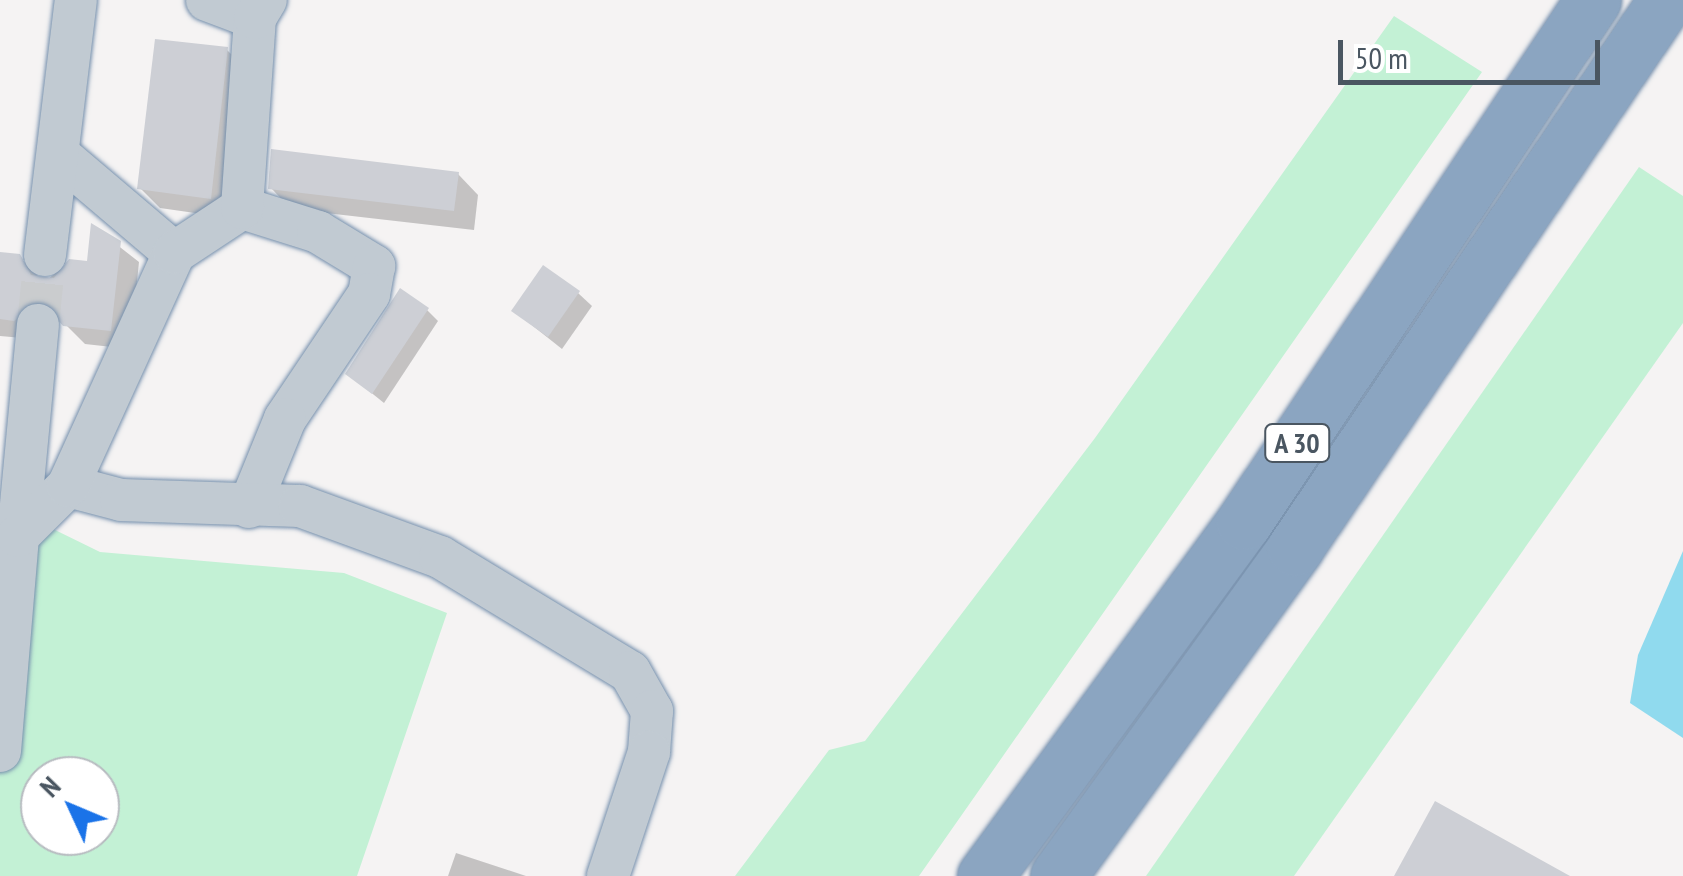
<!DOCTYPE html>
<html>
<head>
<meta charset="utf-8">
<style>
	body { margin:0 }
	#map { position:relative; width:1683px; height:876px; overflow:hidden; background:#f5f3f3; font-family:"PT Sans Narrow",sans-serif }
	div>[style] { position:absolute }
	.green>* { inset:0; background:#c3f1d5 }
	.water>* { inset:0; background:#90daee }
	.shadow>* { inset:0; background:#0003 }
	.building>* { inset:0; background:#cdcfd5 }
	.minor-tunnel>* { height:42px; margin-top:-21px; transform-origin:0; background:repeating-linear-gradient(90deg,#caccce 0 42px,transparent 0 63px) }
	.roads { filter:drop-shadow(0 0 2px #7690ad) drop-shadow(0 0 2px #7690ad) }
	.minor>* { height:42px; margin:-21px; padding:0 21px; transform-origin:21px; border-radius:21px; background:#c1cad2 }
	.highway>* { height:55px; margin:-27.5px; padding:0 27.5px; transform-origin:27.5px; border-radius:27.5px; background:#8ba5c1 }
	span { translate:-50% -50%; white-space:nowrap; text-align:center; line-height:1.15; -webkit-text-stroke:8px #fff; paint-order:stroke }
	.shield-label span { padding:2px 8px; background:#fff; border:2px solid; border-radius:8px; -webkit-text-stroke-width:0 }
	.shield-label { font-size:28px; color:#4a5661; font-weight:700 }
	.north { position:absolute; left:20px; top:756px; width:100px; height:100px; box-sizing:border-box; background:#fff; border:2px solid #b7bbc0; border-radius:50%; rotate:314deg; font-size:28px; font-weight:700; line-height:40px; text-align:center; color:#4a5661 }
	.north::after { content:''; display:block; margin:auto; width:35px; height:45px; background:#1a73e8; clip-path:polygon(50% 0,100% 100%,50% 72%,0 100%) }
	.scale { position:absolute; left:1338px; top:40px; width:262px; height:45px; box-sizing:border-box; border:5px solid #4a5661; border-top:0; padding-left:12px; font-size:30px; line-height:35px; white-space:nowrap; color:#4a5661; -webkit-text-stroke:8px #fff; paint-order:stroke }
</style>
</head>
<body>
<div id="map">
	<div class="green">
		<div style="clip-path:polygon(1394px 16px,1482px 72px,919px 876px,735px 876px,829px 750px,865px 741px,1095px 438px)"></div>
		<div style="clip-path:polygon(1639px 167px,1683px 196px,1683px 323px,1294px 876px,1146px 876px)"></div>
		<div style="clip-path:polygon(evenodd,0 503px,100px 552px,344px 573px,447px 613px,357px 876px,0 876px,0 503px,40px 776px,100px 776px,100px 836px,40px 836px,40px 776px)"></div>
	</div>
	<div class="water">
		<div style="clip-path:polygon(1683px 551px,1683px 738px,1630px 703px,1638px 655px)"></div>
	</div>
	<div class="shadow">
		<div style="clip-path:polygon(227px 50px,247px 70px,230px 218px,160px 208px,140px 188px)"></div>
		<div style="clip-path:polygon(458px 174px,478px 195px,474px 230px,291px 209px,271px 188px)"></div>
		<div style="clip-path:polygon(93px 226px,139px 262px,130px 349px,85px 344px,60px 319px,34px 339px,0 336px,0 255px,19px 257px,44px 282px,70px 262px,89px 264px)"></div>
		<div style="clip-path:polygon(578px 293px,592px 306px,562px 349px,514px 311px)"></div>
		<div style="clip-path:polygon(427px 310px,438px 321px,384px 403px,348px 374px)"></div>
		<div style="clip-path:polygon(456px 853px,526px 876px,448px 876px)"></div>
	</div>
	<div class="building">
		<div style="clip-path:polygon(155px 39px,228px 47px,211px 199px,137px 189px)"></div>
		<div style="clip-path:polygon(271px 149px,459px 172px,454px 211px,268px 189px)"></div>
		<div style="clip-path:polygon(91px 223px,121px 241px,111px 331px,63px 326px,41px 300px,14px 321px,0 319px,0 252px,20px 254px,31px 275px,54px 278px,69px 259px,87px 261px)"></div>
		<div style="clip-path:polygon(543px 265px,580px 291px,548px 337px,511px 311px)"></div>
		<div style="clip-path:polygon(400px 288px,429px 308px,372px 394px,345px 374px)"></div>
		<div style="clip-path:polygon(1435px 801px,1570px 876px,1394px 876px)"></div>
	</div>
	<div class="minor-tunnel">
		<div style="left:38px;top:325px;width:70px;rotate:-84.3deg"></div>
	</div>
	<div class="roads">
		<div class="minor">
			<div style="left:207px;top:0;width:51px;rotate:20.6deg"></div>
			<div style="left:59px;top:155px;width:151px;rotate:40.4deg"></div>
			<div style="left:242px;top:208px;width:80px;rotate:17.5deg"></div>
			<div style="left:318px;top:232px;width:66px;rotate:31.3deg"></div>
			<div style="left:374px;top:266px;width:28px;rotate:100deg"></div>
			<div style="left:369px;top:294px;width:151px;rotate:123.9deg"></div>
			<div style="left:285px;top:419px;width:95px;rotate:112.2deg"></div>
			<div style="left:45px;top:255px;width:257px;rotate:-83.1deg"></div>
			<div style="left:68px;top:486px;width:55px;rotate:14.8deg"></div>
			<div style="left:121px;top:500px;width:179px;rotate:1.9deg"></div>
			<div style="left:300px;top:506px;width:149px;rotate:20deg"></div>
			<div style="left:440px;top:557px;width:222px;rotate:31.2deg"></div>
			<div style="left:630px;top:672px;width:45px;rotate:60.6deg"></div>
			<div style="left:652px;top:711px;width:41px;rotate:94.2deg"></div>
			<div style="left:649px;top:752px;width:131px;rotate:108.3deg"></div>
			<div style="left:18px;top:536px;width:212px;rotate:-84.6deg"></div>
			<div style="left:0;top:751px;width:216px;rotate:-85.2deg"></div>
			<div style="left:18px;top:536px;width:71px;rotate:-45deg"></div>
			<div style="left:68px;top:486px;width:256px;rotate:-65.5deg"></div>
			<div style="left:174px;top:253px;width:82px;rotate:-33.5deg"></div>
			<div style="left:242px;top:208px;width:190px;rotate:-86.1deg"></div>
			<div style="left:255px;top:18px;width:21px;rotate:-59deg"></div>
		</div>
		<div class="highway">
			<div style="left:985px;top:876px;width:439px;rotate:-53.8deg"></div>
			<div style="left:1244px;top:522px;width:628px;rotate:-56.23deg"></div>
			<div style="left:1058px;top:876px;width:405px;rotate:-54.1deg"></div>
			<div style="left:1295px;top:548px;width:662px;rotate:-55.9deg"></div>
		</div>
	</div>
	<div class="shield-label">
		<span style="left:1297px;top:443px">A 30</span>
	</div>
	<div class="north">N</div>
	<div class="scale">50 m</div>
</div>
</body>
</html>
